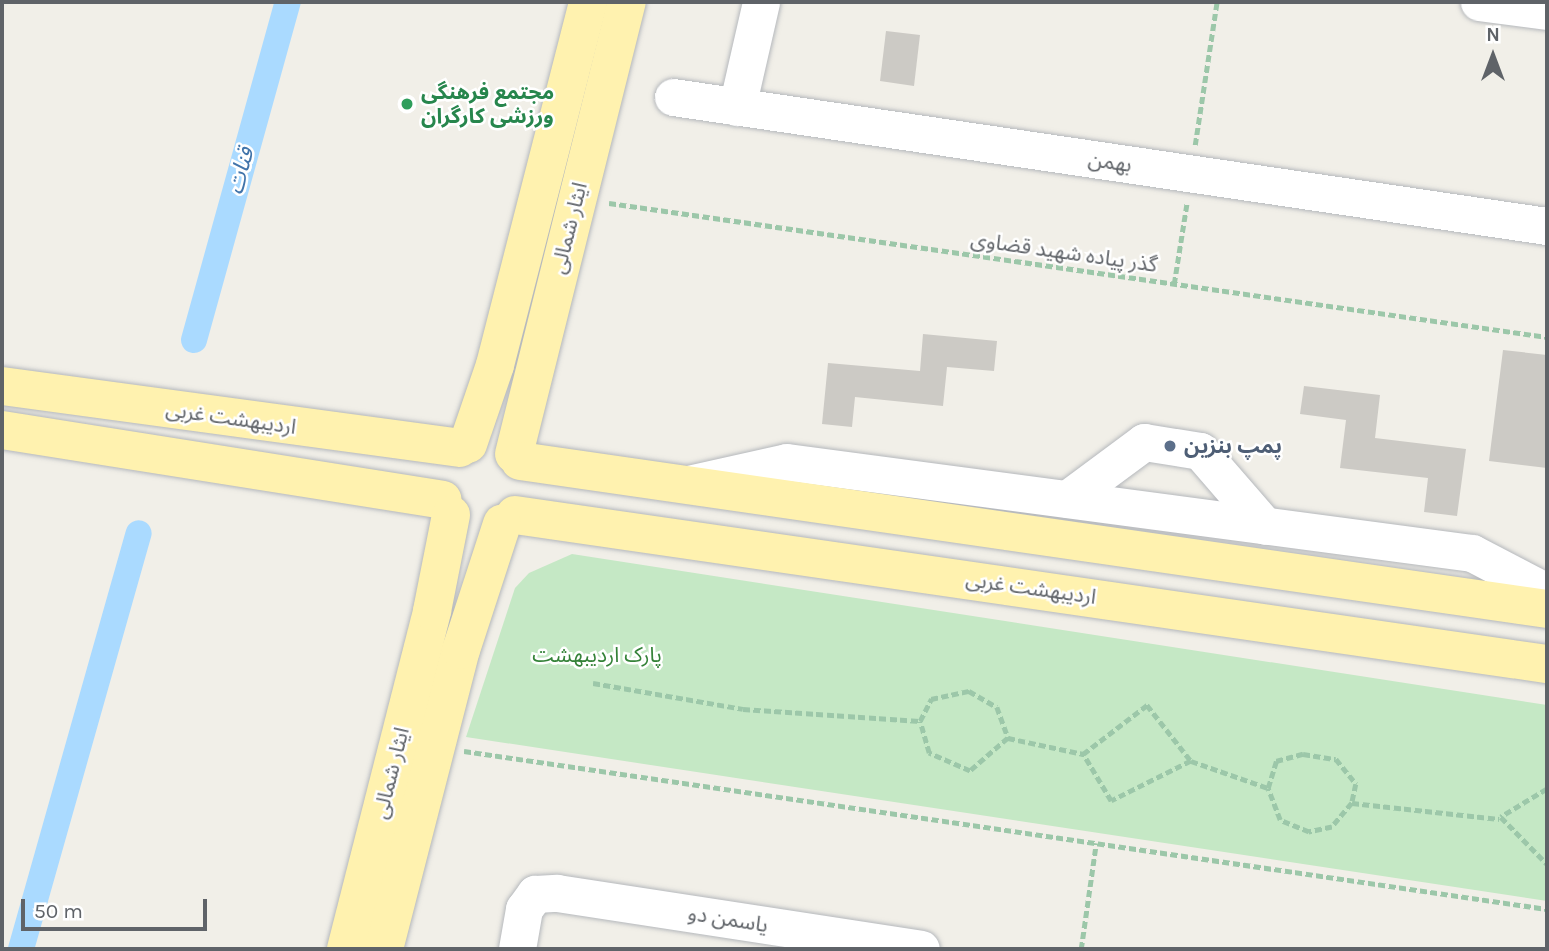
<!DOCTYPE html>
<html>
<head>
<meta charset="utf-8">
<style>
	body { margin:0 }
	#map { position:relative; width:1549px; height:951px; overflow:hidden; background:#f1efe8; font-family:Karla,"Noto Sans Arabic",sans-serif }
	div>[style] { position:absolute }
	.green>* { inset:0; background:#c5e8c5 }
	.canal>* { height:26px; margin:-13px; padding:0 13px; transform-origin:13px; border-radius:13px; background:#aadaff }
	.building>* { inset:0; background:#cccac5 }
	.path>* { height:4.5px; margin-top:-2.25px; transform-origin:0; background:repeating-linear-gradient(90deg,#9cc7a9 0 7px,transparent 0 10.5px) }
	.roads { filter:drop-shadow(0 0 2px #b5b8bc) drop-shadow(0 0 2px #b5b8bc) }
	.minor>* { height:37px; margin:-18.5px; padding:0 18.5px; transform-origin:18.5px; border-radius:18.5px; background:#fff }
	.major>* { height:38px; margin:-19px; padding:0 19px; transform-origin:19px; border-radius:19px; background:#fff2af }
	.dots>* { width:19px; height:19px; translate:-50% -50%; box-sizing:border-box; border:4px solid #fff; border-radius:50% }
	span { translate:-50% -50%; white-space:nowrap; text-align:center; line-height:1.15; -webkit-text-stroke:5px #fff; paint-order:stroke }
	.leisure-label { font-size:21px; color:#27864d; font-weight:700 }
	.left { translate:0 -50%; text-align:left }
	.street-label { font-size:21px; color:#5f6368 }
	.service-label { font-size:21px; color:#4e5e75; font-weight:700 }
	.park-label { font-size:21px; color:#348238 }
	.water-label { font-size:23px; color:#4174aa; font-style:italic }
	.frame { position:absolute; inset:0; border:4px solid #5f6368; pointer-events:none }
	.north { position:absolute; left:1458px; top:21px; width:70px; height:70px; -webkit-text-stroke:5px #fff; paint-order:stroke; rotate:0deg; font-size:19px; font-weight:700; line-height:28px; text-align:center; color:#5f6368 }
	.north::after { content:''; display:block; margin:auto; width:24px; height:32px; background:#5f6368; clip-path:polygon(50% 0,100% 100%,50% 72%,0 100%) }
	.scale { position:absolute; left:21px; top:899px; width:186px; height:32px; box-sizing:border-box; border:4px solid #5f6368; border-top:0; padding-left:9px; font-size:21px; line-height:24px; white-space:nowrap; color:#5f6368; -webkit-text-stroke:5px #fff; paint-order:stroke }
</style>
</head>
<body>
<div id="map">
	<div class="green">
		<div style="clip-path:polygon(572px 554px,1547px 705px,1547px 901px,466px 737px,515px 588px,529px 573px)"></div>
	</div>
	<div class="canal">
		<div style="left:194px;top:340px;width:351px;rotate:-74.5deg"></div>
		<div style="left:21px;top:949px;width:432px;rotate:-74.2deg"></div>
	</div>
	<div class="building">
		<div style="clip-path:polygon(886px 31px,920px 35px,914px 86px,880px 81px)"></div>
		<div style="clip-path:polygon(923px 334px,997px 341px,994px 371px,947px 367px,943px 406px,855px 397px,852px 427px,822px 424px,828px 363px,920px 371px)"></div>
		<div style="clip-path:polygon(1503px 350px,1547px 355px,1547px 468px,1489px 461px)"></div>
		<div style="clip-path:polygon(1304px 386px,1380px 395px,1375px 438px,1466px 449px,1457px 516px,1424px 512px,1428px 478px,1340px 468px,1346px 420px,1300px 414px)"></div>
	</div>
	<div class="path">
		<div style="left:1195px;top:145px;width:145px;rotate:-81.3deg"></div>
		<div style="left:609px;top:203px;width:948px;rotate:8.13deg"></div>
		<div style="left:1174px;top:284px;width:83px;rotate:-81deg"></div>
		<div style="left:593px;top:683px;width:152px;rotate:9.8deg"></div>
		<div style="left:743px;top:709px;width:177px;rotate:3.9deg"></div>
		<div style="left:1008px;top:738px;width:50px;rotate:139deg"></div>
		<div style="left:970px;top:771px;width:45px;rotate:-156.3deg"></div>
		<div style="left:929px;top:753px;width:33px;rotate:-106deg"></div>
		<div style="left:920px;top:721px;width:25px;rotate:-63deg"></div>
		<div style="left:931px;top:699px;width:39px;rotate:-12deg"></div>
		<div style="left:969px;top:691px;width:32px;rotate:30deg"></div>
		<div style="left:997px;top:707px;width:33px;rotate:70deg"></div>
		<div style="left:1008px;top:738px;width:77px;rotate:12deg"></div>
		<div style="left:464px;top:751px;width:1094px;rotate:8.3deg"></div>
		<div style="left:1191px;top:761px;width:89px;rotate:153.4deg"></div>
		<div style="left:1111px;top:801px;width:55px;rotate:-120.8deg"></div>
		<div style="left:1083px;top:754px;width:81px;rotate:-37.4deg"></div>
		<div style="left:1147px;top:705px;width:71px;rotate:51.8deg"></div>
		<div style="left:1191px;top:761px;width:82px;rotate:19.3deg"></div>
		<div style="left:1547px;top:789px;width:54px;rotate:148.7deg"></div>
		<div style="left:1501px;top:817px;width:66px;rotate:45.6deg"></div>
		<div style="left:1352px;top:803px;width:31px;rotate:130deg"></div>
		<div style="left:1332px;top:827px;width:24px;rotate:168deg"></div>
		<div style="left:1309px;top:832px;width:31px;rotate:-158deg"></div>
		<div style="left:1280px;top:820px;width:34px;rotate:-111deg"></div>
		<div style="left:1268px;top:788px;width:28px;rotate:-73deg"></div>
		<div style="left:1276px;top:761px;width:28px;rotate:-15deg"></div>
		<div style="left:1303px;top:754px;width:33px;rotate:9deg"></div>
		<div style="left:1336px;top:759px;width:32px;rotate:51deg"></div>
		<div style="left:1356px;top:784px;width:19px;rotate:102deg"></div>
		<div style="left:1352px;top:803px;width:148px;rotate:6.2deg"></div>
		<div style="left:1081px;top:949px;width:107px;rotate:-81.9deg"></div>
	</div>
	<div class="roads">
		<div class="minor">
			<div style="left:1479px;top:2px;width:69px;rotate:7.5deg"></div>
			<div style="left:673px;top:97px;width:883px;rotate:8.4deg"></div>
			<div style="left:737px;top:107px;width:108px;rotate:-77.1deg"></div>
			<div style="left:688px;top:484px;width:101px;rotate:-12.5deg"></div>
			<div style="left:787px;top:462px;width:691px;rotate:7.57deg"></div>
			<div style="left:1472px;top:553px;width:85px;rotate:27.5deg"></div>
			<div style="left:1067px;top:499px;width:96px;rotate:-36.5deg"></div>
			<div style="left:1144px;top:442px;width:57px;rotate:9.1deg"></div>
			<div style="left:1200px;top:451px;width:99px;rotate:49.1deg"></div>
			<div style="left:517px;top:949px;width:41px;rotate:-80.1deg"></div>
			<div style="left:524px;top:909px;width:19px;rotate:-54deg"></div>
			<div style="left:535px;top:894px;width:22px;rotate:-3deg"></div>
			<div style="left:557px;top:893px;width:368px;rotate:8.7deg"></div>
		</div>
		<div class="major">
			<div style="left:2px;top:386px;width:462px;rotate:7.7deg"></div>
			<div style="left:2px;top:430px;width:446px;rotate:9deg"></div>
			<div style="left:468px;top:444px;width:83px;rotate:-71.1deg"></div>
			<div style="left:495px;top:365px;width:375px;rotate:-75.6deg"></div>
			<div style="left:514px;top:454px;width:466px;rotate:-76deg"></div>
			<div style="left:520px;top:461px;width:1038px;rotate:8.2deg"></div>
			<div style="left:515px;top:515px;width:1043px;rotate:8.22deg"></div>
			<div style="left:346px;top:949px;width:349px;rotate:-75.7deg"></div>
			<div style="left:432px;top:611px;width:98px;rotate:-78.8deg"></div>
			<div style="left:384px;top:949px;width:309px;rotate:-75.6deg"></div>
			<div style="left:461px;top:650px;width:133px;rotate:-72deg"></div>
		</div>
	</div>
	<div class="dots">
		<div style="left:407px;top:104px;background:#2e9e5b"></div>
		<div style="left:1170px;top:446px;background:#5c6f8a"></div>
	</div>
	<div class="leisure-label">
		<span class="left" style="left:421px;top:104px">مجتمع فرهنگی<br>ورزشی کارگران</span>
	</div>
	<div class="street-label">
		<span style="left:1110px;top:162px;rotate:8deg">بهمن</span>
		<span style="left:569px;top:228px;rotate:-76deg">ایثار شمالی</span>
		<span style="left:1064px;top:252px;rotate:8deg">گذر پیاده شهید قضاوی</span>
		<span style="left:231px;top:418px;rotate:8deg">اردیبهشت غربی</span>
		<span style="left:1031px;top:588px;rotate:8deg">اردیبهشت غربی</span>
		<span style="left:391px;top:773px;rotate:-76deg">ایثار شمالی</span>
		<span style="left:728px;top:919px;rotate:9deg">یاسمن دو</span>
	</div>
	<div class="service-label">
		<span class="left" style="left:1184px;top:446px">پمپ بنزین</span>
	</div>
	<div class="park-label">
		<span style="left:597px;top:655px">پارک اردیبهشت</span>
	</div>
	<div class="water-label">
		<span style="left:241px;top:171px;rotate:-75deg">قنات</span>
	</div>
	<div class="frame"></div>
	<div class="north">N</div>
	<div class="scale">50 m</div>
</div>
</body>
</html>
